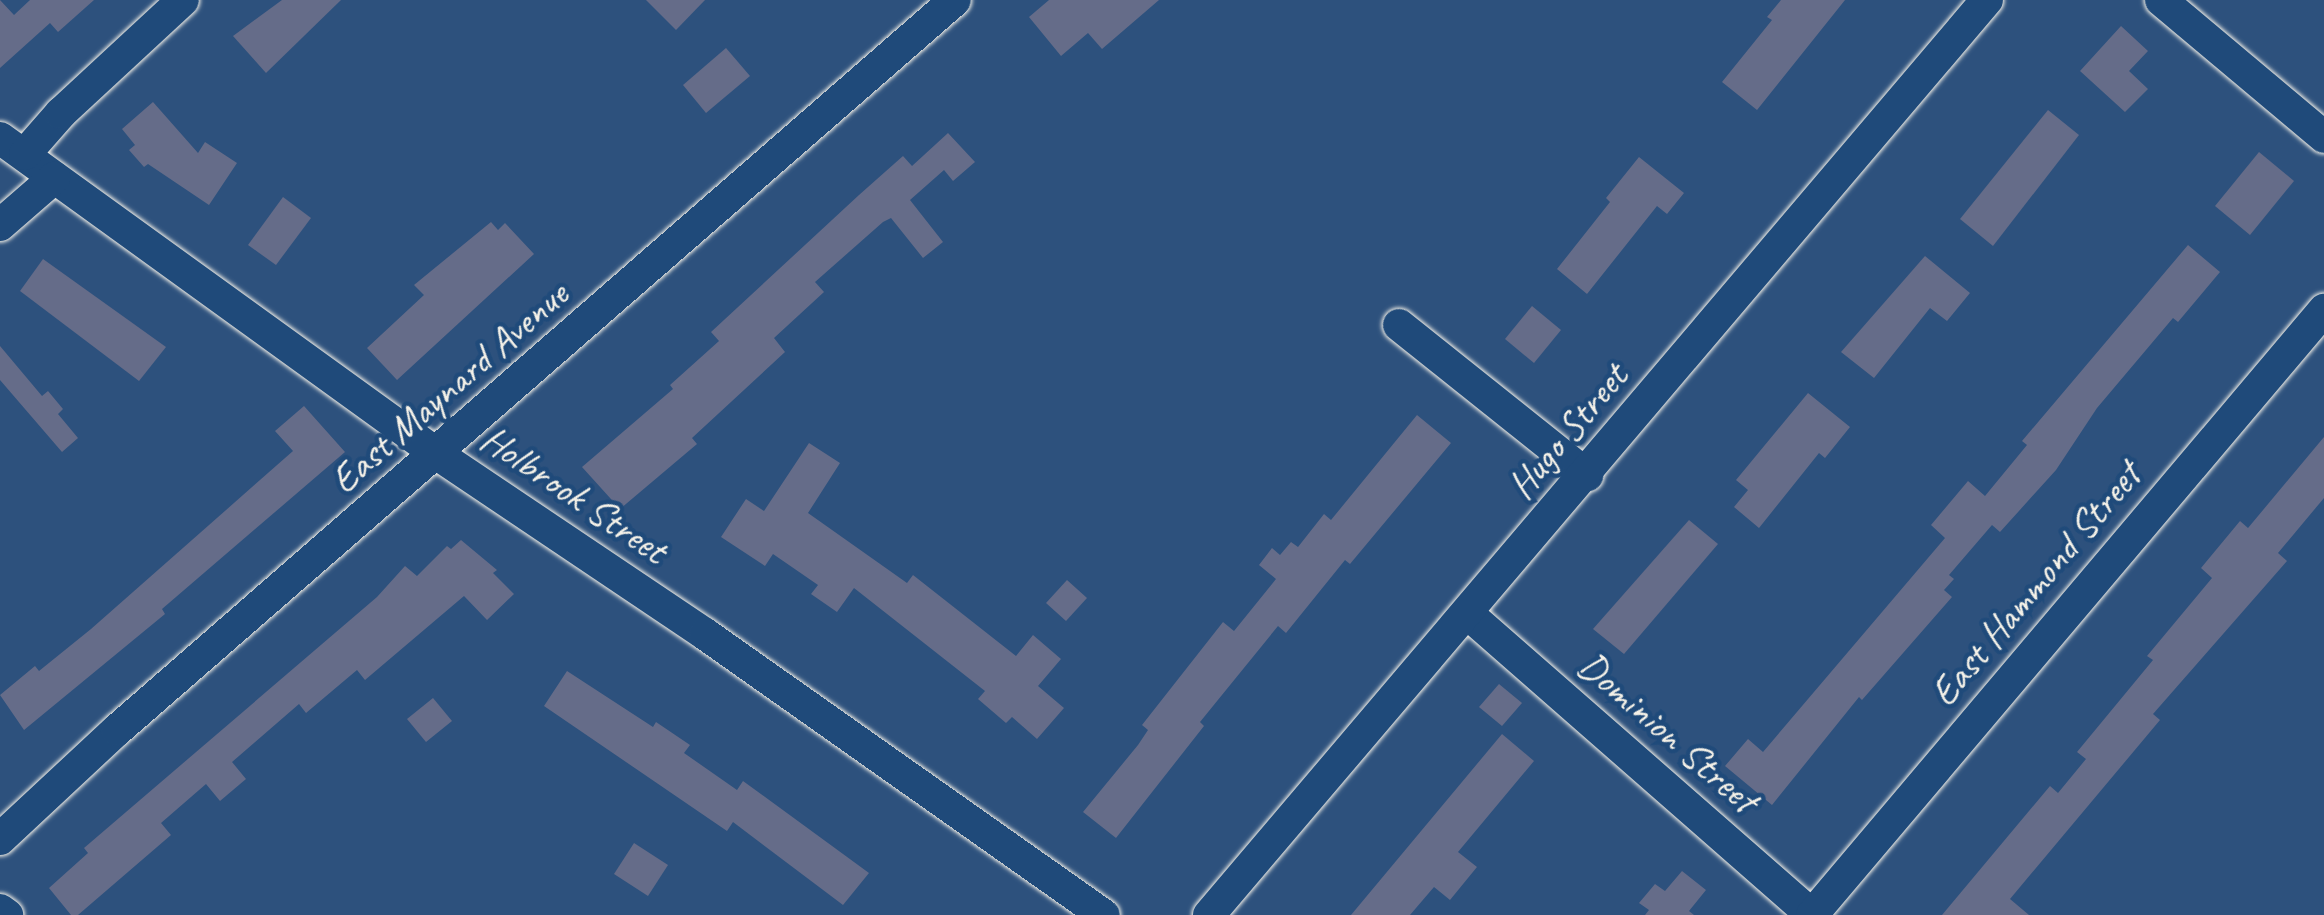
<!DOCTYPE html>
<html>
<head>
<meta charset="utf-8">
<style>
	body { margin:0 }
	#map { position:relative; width:2324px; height:915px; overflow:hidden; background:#2d517d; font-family:Caveat,sans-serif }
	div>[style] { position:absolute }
	.building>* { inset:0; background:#656c89 }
	.roads { filter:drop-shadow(0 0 2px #f4f1e8) drop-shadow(0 0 2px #f4f1e8) }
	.minor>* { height:32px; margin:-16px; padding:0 16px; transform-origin:16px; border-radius:16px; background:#1f4a7a }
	span { translate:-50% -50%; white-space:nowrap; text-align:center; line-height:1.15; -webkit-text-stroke:9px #1f4a7a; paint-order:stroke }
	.street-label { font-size:40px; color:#f4f1e8 }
</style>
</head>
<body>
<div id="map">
	<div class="building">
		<div style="clip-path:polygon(0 0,14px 15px,30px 0,94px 0,58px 32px,50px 23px,0 68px)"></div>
		<div style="clip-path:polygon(282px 0,341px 0,266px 73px,233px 36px)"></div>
		<div style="clip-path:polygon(646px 0,705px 0,676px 30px)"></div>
		<div style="clip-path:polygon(1049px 0,1159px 0,1102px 49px,1088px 33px,1061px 56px,1029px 17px)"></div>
		<div style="clip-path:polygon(1781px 0,1845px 0,1757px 110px,1722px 82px,1772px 20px,1767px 17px)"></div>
		<div style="clip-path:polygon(2121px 26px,2148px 51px,2129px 71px,2148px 89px,2125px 112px,2080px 71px)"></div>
		<div style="clip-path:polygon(726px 48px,750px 76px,706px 113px,683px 85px)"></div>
		<div style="clip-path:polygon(153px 102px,198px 153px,205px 142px,237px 163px,209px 205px,148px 164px,144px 167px,129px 150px,135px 145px,122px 129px)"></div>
		<div style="clip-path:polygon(2048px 110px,2079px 135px,1993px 246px,1960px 219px)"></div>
		<div style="clip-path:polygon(948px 133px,975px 162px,953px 181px,944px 170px,910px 200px,943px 242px,923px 258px,891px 218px,883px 222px,815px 282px,824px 292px,774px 338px,785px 352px,692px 438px,697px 444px,620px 509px,582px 467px,673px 389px,670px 385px,719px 341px,711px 332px,859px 195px,903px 156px,912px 166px)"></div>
		<div style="clip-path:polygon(2259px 152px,2294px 181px,2250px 235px,2215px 206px)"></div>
		<div style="clip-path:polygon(1639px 157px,1684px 193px,1667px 214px,1657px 206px,1587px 294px,1557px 269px,1610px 202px,1606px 198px)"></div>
		<div style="clip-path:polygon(283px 197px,311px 218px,276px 265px,248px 245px)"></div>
		<div style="clip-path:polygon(491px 222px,498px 230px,505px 223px,534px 254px,397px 380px,367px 348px,424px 295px,414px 285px)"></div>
		<div style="clip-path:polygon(2188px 245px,2220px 272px,2178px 322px,2173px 318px,2097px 408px,2056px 470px,2000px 532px,1992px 525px,1949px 575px,1954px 579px,1944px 590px,1952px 597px,1862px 700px,1859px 697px,1772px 805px,1725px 766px,1748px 739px,1763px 752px,1945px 538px,1931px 525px,1968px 481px,1985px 496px,2027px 445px,2022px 441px)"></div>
		<div style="clip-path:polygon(1925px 256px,1970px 293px,1947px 321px,1930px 308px,1874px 378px,1841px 352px)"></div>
		<div style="clip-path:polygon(43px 259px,166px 347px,139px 381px,20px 291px)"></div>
		<div style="clip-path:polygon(1532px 306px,1561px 330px,1534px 363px,1505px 339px)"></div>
		<div style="clip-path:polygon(0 346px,42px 396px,48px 391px,63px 409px,58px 414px,78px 438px,62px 452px,0 380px)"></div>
		<div style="clip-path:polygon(1808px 393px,1850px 427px,1825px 458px,1819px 453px,1759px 528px,1734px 507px,1748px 490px,1736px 480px)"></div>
		<div style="clip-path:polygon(304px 406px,345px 452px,162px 609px,165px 614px,24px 730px,0 695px,35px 666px,39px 671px,91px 629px,293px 451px,275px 431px)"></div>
		<div style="clip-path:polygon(1417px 415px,1451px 443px,1350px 564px,1345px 560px,1286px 633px,1278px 626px,1200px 722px,1204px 726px,1116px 838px,1083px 812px,1138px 745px,1148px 730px,1142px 725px,1223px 622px,1234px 631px,1276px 579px,1259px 565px,1272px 548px,1280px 555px,1291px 542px,1298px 547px,1324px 514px,1331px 520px)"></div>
		<div style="clip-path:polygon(2324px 437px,2324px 498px,2278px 553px,2287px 561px,2153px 714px,2160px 720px,2010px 899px,2029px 915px,1942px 915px,2050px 786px,2058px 793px,2086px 759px,2077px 752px,2153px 660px,2147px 656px,2212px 578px,2201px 568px,2240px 521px,2248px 528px)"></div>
		<div style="clip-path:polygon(809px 443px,840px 463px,808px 513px,907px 583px,913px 575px,1016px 656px,1033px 635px,1061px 659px,1038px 686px,1064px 708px,1037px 739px,1012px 717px,1006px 723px,978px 699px,985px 691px,854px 588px,837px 612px,811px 594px,818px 585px,773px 554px,765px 566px,721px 537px,746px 499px,764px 511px)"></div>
		<div style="clip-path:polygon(1689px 520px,1718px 544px,1624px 654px,1593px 629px)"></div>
		<div style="clip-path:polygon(461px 540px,497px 570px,493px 573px,514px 594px,487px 620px,464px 596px,365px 680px,357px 670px,306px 713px,299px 704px,232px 762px,246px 779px,220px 801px,206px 784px,161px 823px,171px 835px,78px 915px,71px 915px,49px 888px,88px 853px,84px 848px,377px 597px,405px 566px,417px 576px,447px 546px,451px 549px)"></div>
		<div style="clip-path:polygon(1067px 580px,1087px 598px,1066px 621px,1046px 603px)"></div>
		<div style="clip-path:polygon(567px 671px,653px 727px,656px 722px,690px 745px,684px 753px,737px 790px,743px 781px,869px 873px,843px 905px,733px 822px,727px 831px,544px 706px)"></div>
		<div style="clip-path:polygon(1499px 684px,1522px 703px,1502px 726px,1479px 707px)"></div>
		<div style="clip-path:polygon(433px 698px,452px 721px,426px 742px,407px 719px)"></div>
		<div style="clip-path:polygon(1502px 734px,1534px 761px,1458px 852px,1477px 867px,1450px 900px,1434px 887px,1410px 915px,1351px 915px)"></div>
		<div style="clip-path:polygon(634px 843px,668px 865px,648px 896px,614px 874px)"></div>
		<div style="clip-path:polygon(1682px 871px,1706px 890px,1689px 911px,1694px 915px,1645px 915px,1649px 910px,1639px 903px,1655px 884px,1665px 891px)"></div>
	</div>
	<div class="roads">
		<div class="minor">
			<div style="left:2161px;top:0;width:213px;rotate:40deg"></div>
			<div style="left:0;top:138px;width:539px;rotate:35.87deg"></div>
			<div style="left:437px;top:454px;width:323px;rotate:33.9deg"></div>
			<div style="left:705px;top:634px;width:488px;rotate:35.2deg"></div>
			<div style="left:25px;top:154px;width:55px;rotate:-48.7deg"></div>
			<div style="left:61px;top:113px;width:166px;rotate:-42.8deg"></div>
			<div style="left:0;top:225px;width:72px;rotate:-41deg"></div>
			<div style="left:1399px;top:325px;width:241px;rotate:38.6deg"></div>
			<div style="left:1467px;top:613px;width:459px;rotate:41.2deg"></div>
			<div style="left:0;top:839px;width:160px;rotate:-43deg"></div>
			<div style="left:117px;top:730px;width:1111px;rotate:-41.06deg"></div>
			<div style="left:0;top:910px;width:9px;rotate:36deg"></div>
			<div style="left:1209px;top:915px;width:1201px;rotate:-49.63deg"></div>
			<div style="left:1812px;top:915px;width:793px;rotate:-49.76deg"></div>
		</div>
	</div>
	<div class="street-label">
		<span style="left:449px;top:387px;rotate:-41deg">East Maynard Avenue</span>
		<span style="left:1567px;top:431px;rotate:-50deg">Hugo Street</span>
		<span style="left:574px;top:494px;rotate:34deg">Holbrook Street</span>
		<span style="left:2035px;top:584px;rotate:-50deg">East Hammond Street</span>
		<span style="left:1668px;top:732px;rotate:41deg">Dominion Street</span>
	</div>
</div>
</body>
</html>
